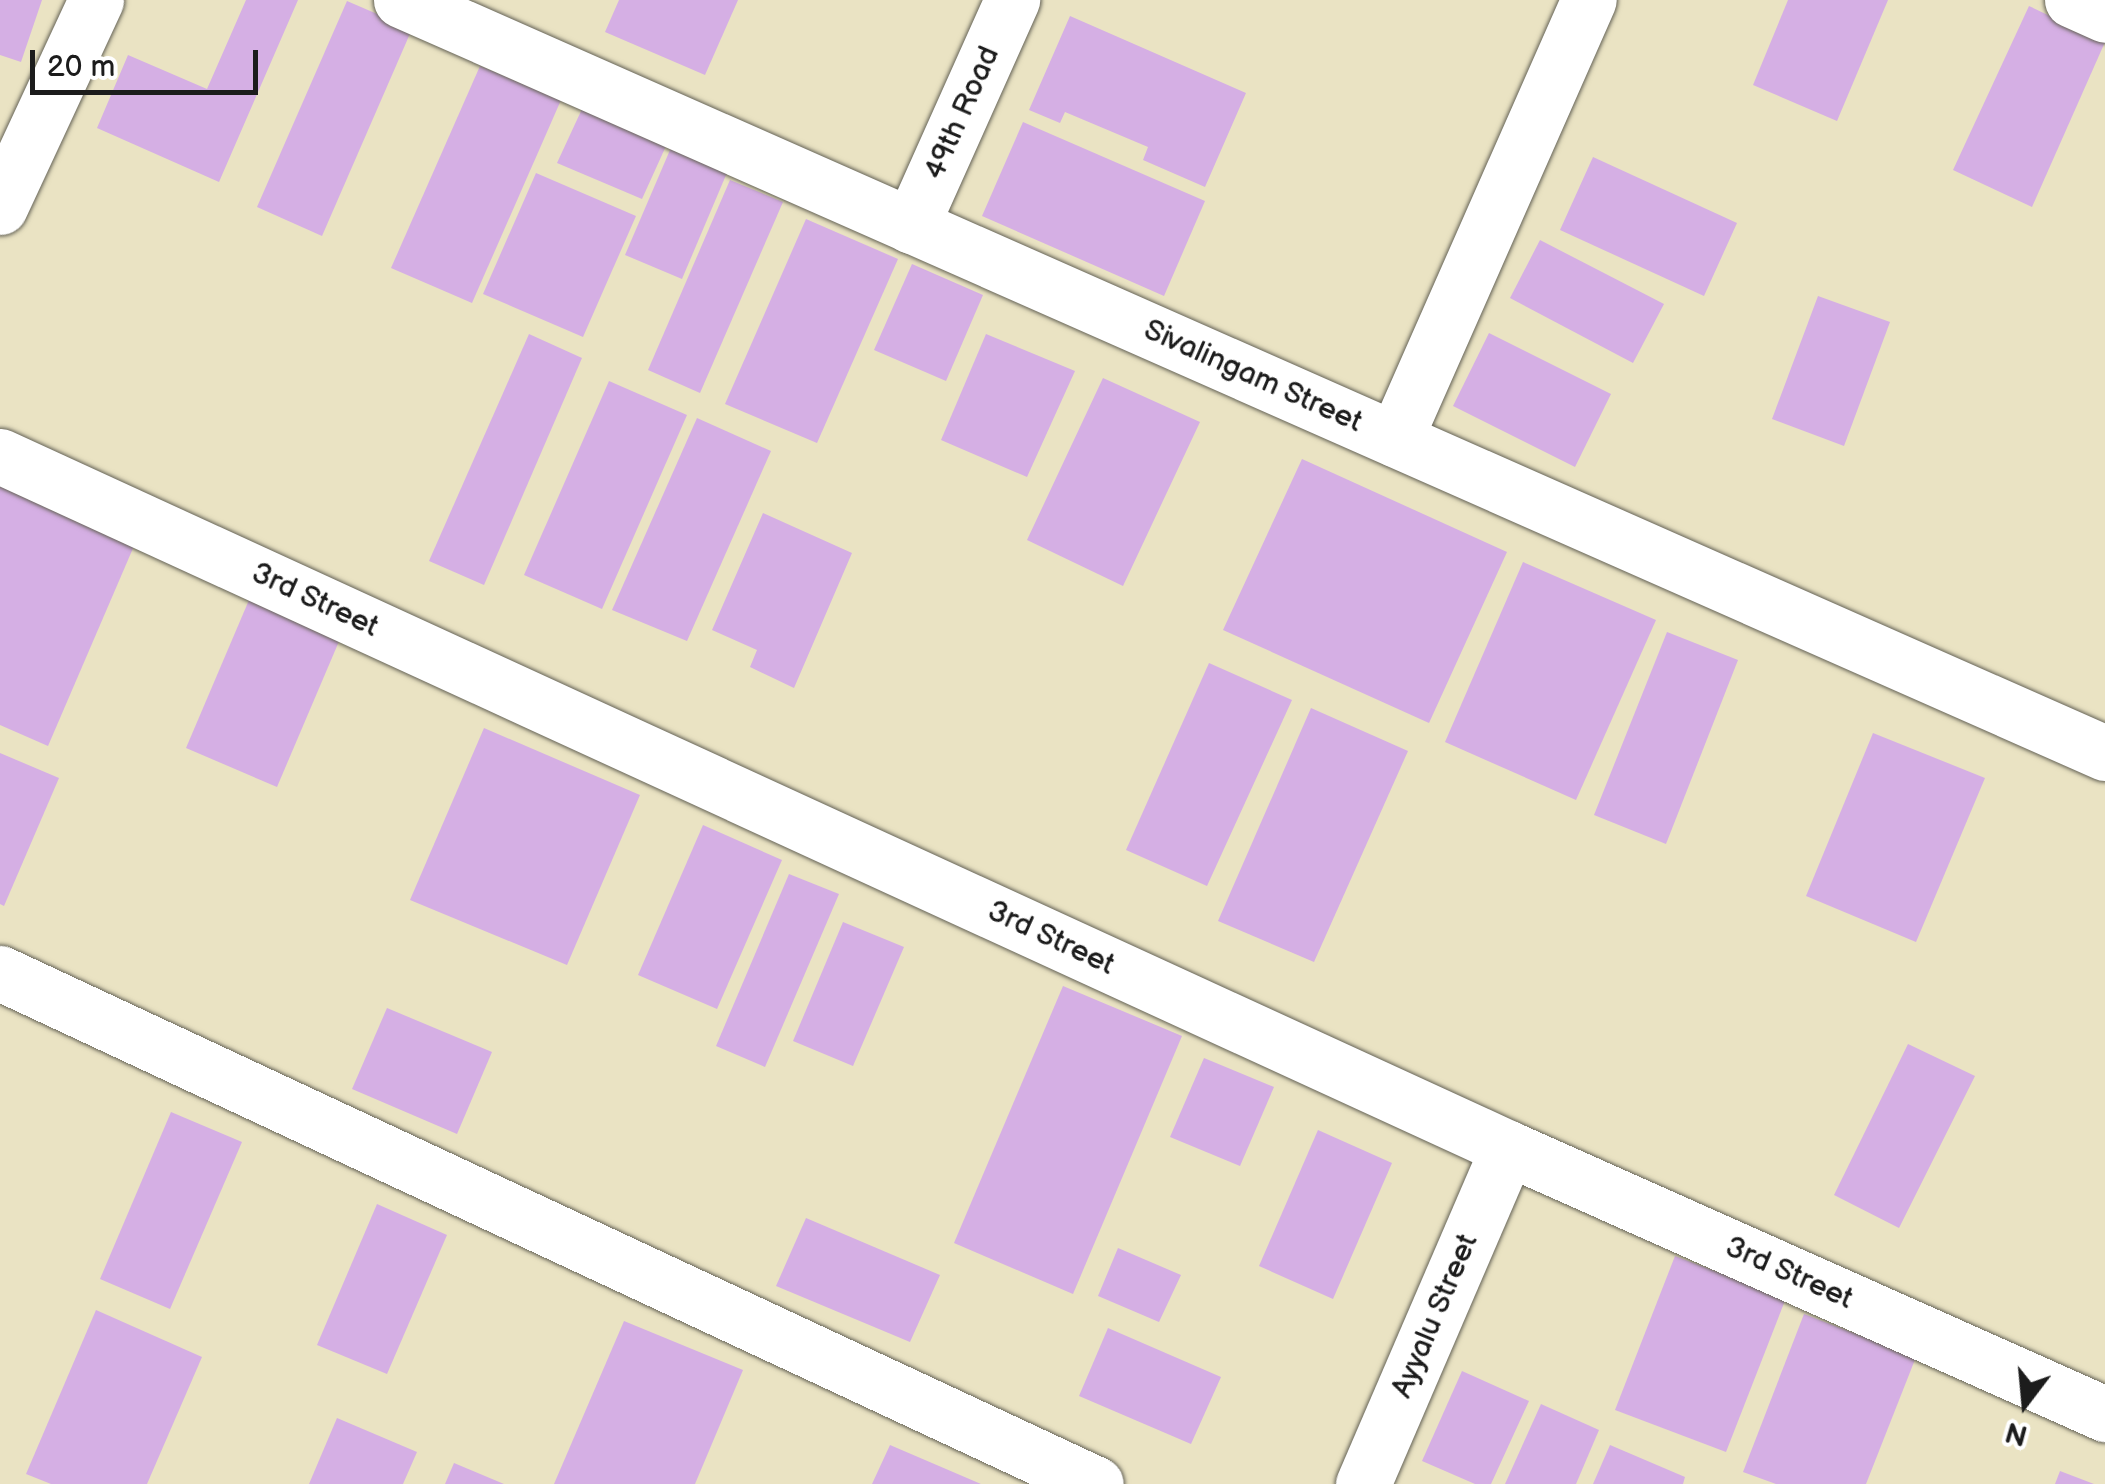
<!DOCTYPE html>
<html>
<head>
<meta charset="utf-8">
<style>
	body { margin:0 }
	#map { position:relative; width:2105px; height:1484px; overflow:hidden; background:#eae3c3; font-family:"Balsamiq Sans",sans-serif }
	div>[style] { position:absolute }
	.building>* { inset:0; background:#d5afe4 }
	.roads { filter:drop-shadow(0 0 2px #646256) drop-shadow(0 0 2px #646256) }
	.street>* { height:55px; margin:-27.5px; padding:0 27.5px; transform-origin:27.5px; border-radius:27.5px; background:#fff }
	span { translate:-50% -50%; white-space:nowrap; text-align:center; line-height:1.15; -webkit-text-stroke:9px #fff; paint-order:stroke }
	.street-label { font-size:30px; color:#1c1c1c }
	.north { position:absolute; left:1975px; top:1354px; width:100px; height:100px; -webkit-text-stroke:8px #fff; paint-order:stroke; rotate:196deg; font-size:28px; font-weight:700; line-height:40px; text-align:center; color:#1c1c1c }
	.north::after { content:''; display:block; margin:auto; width:35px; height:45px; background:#1c1c1c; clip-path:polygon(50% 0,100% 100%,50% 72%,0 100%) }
	.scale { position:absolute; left:30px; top:50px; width:228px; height:45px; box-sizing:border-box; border:5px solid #1c1c1c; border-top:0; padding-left:12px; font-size:30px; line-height:35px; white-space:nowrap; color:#1c1c1c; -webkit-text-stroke:8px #fff; paint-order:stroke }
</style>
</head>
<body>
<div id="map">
	<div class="building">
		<div style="clip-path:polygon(0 0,42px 0,21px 62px,0 55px)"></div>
		<div style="clip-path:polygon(246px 0,298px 0,219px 182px,97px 128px,128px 55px,207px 89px)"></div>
		<div style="clip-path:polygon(619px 0,738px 0,705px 75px,605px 32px)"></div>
		<div style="clip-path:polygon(1788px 0,1888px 0,1837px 121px,1753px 85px)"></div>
		<div style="clip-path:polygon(347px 1px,412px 29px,322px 236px,257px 207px)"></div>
		<div style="clip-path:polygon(2029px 6px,2105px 42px,2032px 207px,1953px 170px)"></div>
		<div style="clip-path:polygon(1070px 16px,1246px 93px,1205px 187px,1143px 160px,1148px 147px,1065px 112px,1060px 123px,1029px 110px)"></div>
		<div style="clip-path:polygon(480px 66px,561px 100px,472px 303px,391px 268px)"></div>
		<div style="clip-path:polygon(582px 109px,666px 146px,642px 199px,557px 163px)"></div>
		<div style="clip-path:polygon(1023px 122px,1205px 201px,1164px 296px,982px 216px)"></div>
		<div style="clip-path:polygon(673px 143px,729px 168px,682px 279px,625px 255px)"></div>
		<div style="clip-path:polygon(1593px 157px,1737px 223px,1704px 296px,1560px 230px)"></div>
		<div style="clip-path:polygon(536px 173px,636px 216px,583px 337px,483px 294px)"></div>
		<div style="clip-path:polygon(730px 180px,783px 202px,700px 393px,648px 370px)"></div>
		<div style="clip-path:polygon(806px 219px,898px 259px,817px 443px,725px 404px)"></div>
		<div style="clip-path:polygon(1540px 240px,1664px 304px,1633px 363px,1510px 298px)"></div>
		<div style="clip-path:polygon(912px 264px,983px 295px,946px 381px,874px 350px)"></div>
		<div style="clip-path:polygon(1818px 296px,1890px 322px,1844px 446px,1772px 419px)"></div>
		<div style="clip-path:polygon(1489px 333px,1611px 394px,1575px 467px,1453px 406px)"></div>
		<div style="clip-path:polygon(529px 334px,582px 358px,484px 585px,429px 561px)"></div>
		<div style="clip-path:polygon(986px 334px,1075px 371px,1027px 477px,941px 440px)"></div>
		<div style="clip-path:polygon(1103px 378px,1200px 422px,1123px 586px,1027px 540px)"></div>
		<div style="clip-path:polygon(609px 381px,687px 415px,602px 609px,524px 575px)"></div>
		<div style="clip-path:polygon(697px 418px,771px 451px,687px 641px,612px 610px)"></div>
		<div style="clip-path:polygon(1302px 459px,1507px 552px,1429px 723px,1223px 630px)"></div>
		<div style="clip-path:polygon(0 481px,137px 539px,48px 746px,0 725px)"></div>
		<div style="clip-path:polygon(763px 513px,852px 553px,794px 688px,750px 667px,757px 650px,712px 630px)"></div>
		<div style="clip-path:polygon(1523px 562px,1656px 620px,1576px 800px,1445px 742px)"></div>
		<div style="clip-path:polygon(249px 600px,340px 639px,277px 787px,186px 748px)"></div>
		<div style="clip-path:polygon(1667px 632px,1738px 660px,1666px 844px,1594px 815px)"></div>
		<div style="clip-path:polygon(1209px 663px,1292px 700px,1207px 886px,1126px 850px)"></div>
		<div style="clip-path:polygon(1311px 708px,1408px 751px,1314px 962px,1218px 921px)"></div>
		<div style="clip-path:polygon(484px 728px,640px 795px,567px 965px,410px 900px)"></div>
		<div style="clip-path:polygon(1873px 733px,1985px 778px,1916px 942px,1806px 896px)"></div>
		<div style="clip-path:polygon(0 753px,59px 778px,4px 906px,0 904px)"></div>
		<div style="clip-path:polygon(703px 825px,782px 860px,717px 1009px,638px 975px)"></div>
		<div style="clip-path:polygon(789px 874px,839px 894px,765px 1067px,716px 1046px)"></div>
		<div style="clip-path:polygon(843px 922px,904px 947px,853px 1066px,793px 1041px)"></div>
		<div style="clip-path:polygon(1063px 986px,1182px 1036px,1073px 1294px,954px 1243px)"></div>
		<div style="clip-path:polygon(387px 1008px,492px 1052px,457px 1134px,352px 1089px)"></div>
		<div style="clip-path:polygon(1908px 1044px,1975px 1076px,1899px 1228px,1834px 1195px)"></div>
		<div style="clip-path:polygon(1204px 1058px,1274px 1087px,1240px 1166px,1170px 1137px)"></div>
		<div style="clip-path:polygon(171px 1112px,242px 1142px,170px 1309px,100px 1279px)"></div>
		<div style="clip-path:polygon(1318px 1130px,1392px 1163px,1333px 1299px,1259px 1266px)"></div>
		<div style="clip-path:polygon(377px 1204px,447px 1235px,387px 1374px,317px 1345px)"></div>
		<div style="clip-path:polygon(806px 1218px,940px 1275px,910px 1342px,776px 1286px)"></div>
		<div style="clip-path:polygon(1118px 1248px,1181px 1275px,1159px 1322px,1098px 1296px)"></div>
		<div style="clip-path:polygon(1675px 1256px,1786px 1298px,1726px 1452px,1615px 1410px)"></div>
		<div style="clip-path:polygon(96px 1310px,202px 1357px,147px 1484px,51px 1484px,26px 1474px)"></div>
		<div style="clip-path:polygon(1804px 1314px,1916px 1357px,1866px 1484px,1776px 1484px,1743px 1472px)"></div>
		<div style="clip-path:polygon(624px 1321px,743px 1370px,695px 1484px,554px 1484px)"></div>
		<div style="clip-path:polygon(1108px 1328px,1221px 1377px,1191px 1444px,1079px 1396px)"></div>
		<div style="clip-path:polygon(1462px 1371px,1529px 1401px,1491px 1484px,1475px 1484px,1422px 1461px)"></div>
		<div style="clip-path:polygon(1541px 1404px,1599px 1430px,1576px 1484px,1505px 1484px)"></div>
		<div style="clip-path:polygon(337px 1418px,417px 1452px,403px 1484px,309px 1484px)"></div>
		<div style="clip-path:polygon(890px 1445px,981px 1484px,872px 1484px)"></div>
		<div style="clip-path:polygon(1610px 1445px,1685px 1477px,1683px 1484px,1593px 1484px)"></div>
		<div style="clip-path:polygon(454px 1463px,504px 1484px,445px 1484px)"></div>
		<div style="clip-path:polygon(2060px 1471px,2094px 1484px,2055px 1484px)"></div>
	</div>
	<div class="roads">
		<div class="street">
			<div style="left:401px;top:0;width:1863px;rotate:23.84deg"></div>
			<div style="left:2072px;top:0;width:36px;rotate:24deg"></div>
			<div style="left:0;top:207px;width:228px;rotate:-65.1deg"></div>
			<div style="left:911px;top:226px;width:248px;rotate:-65.9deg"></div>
			<div style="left:1395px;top:439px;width:480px;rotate:-66.2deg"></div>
			<div style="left:0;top:456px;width:1659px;rotate:24.65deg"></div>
			<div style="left:1508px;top:1148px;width:654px;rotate:24.02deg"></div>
			<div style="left:0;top:973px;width:1209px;rotate:25deg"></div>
			<div style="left:1363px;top:1484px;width:366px;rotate:-66.7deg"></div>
		</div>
	</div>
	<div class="street-label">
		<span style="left:962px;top:113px;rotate:-66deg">49th Road</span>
		<span style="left:1253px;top:376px;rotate:24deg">Sivalingam Street</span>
		<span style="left:315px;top:600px;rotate:25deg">3rd Street</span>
		<span style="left:1051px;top:938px;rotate:25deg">3rd Street</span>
		<span style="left:1789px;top:1273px;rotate:24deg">3rd Street</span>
		<span style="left:1435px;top:1316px;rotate:-67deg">Ayyalu Street</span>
	</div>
	<div class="north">N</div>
	<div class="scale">20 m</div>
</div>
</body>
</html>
